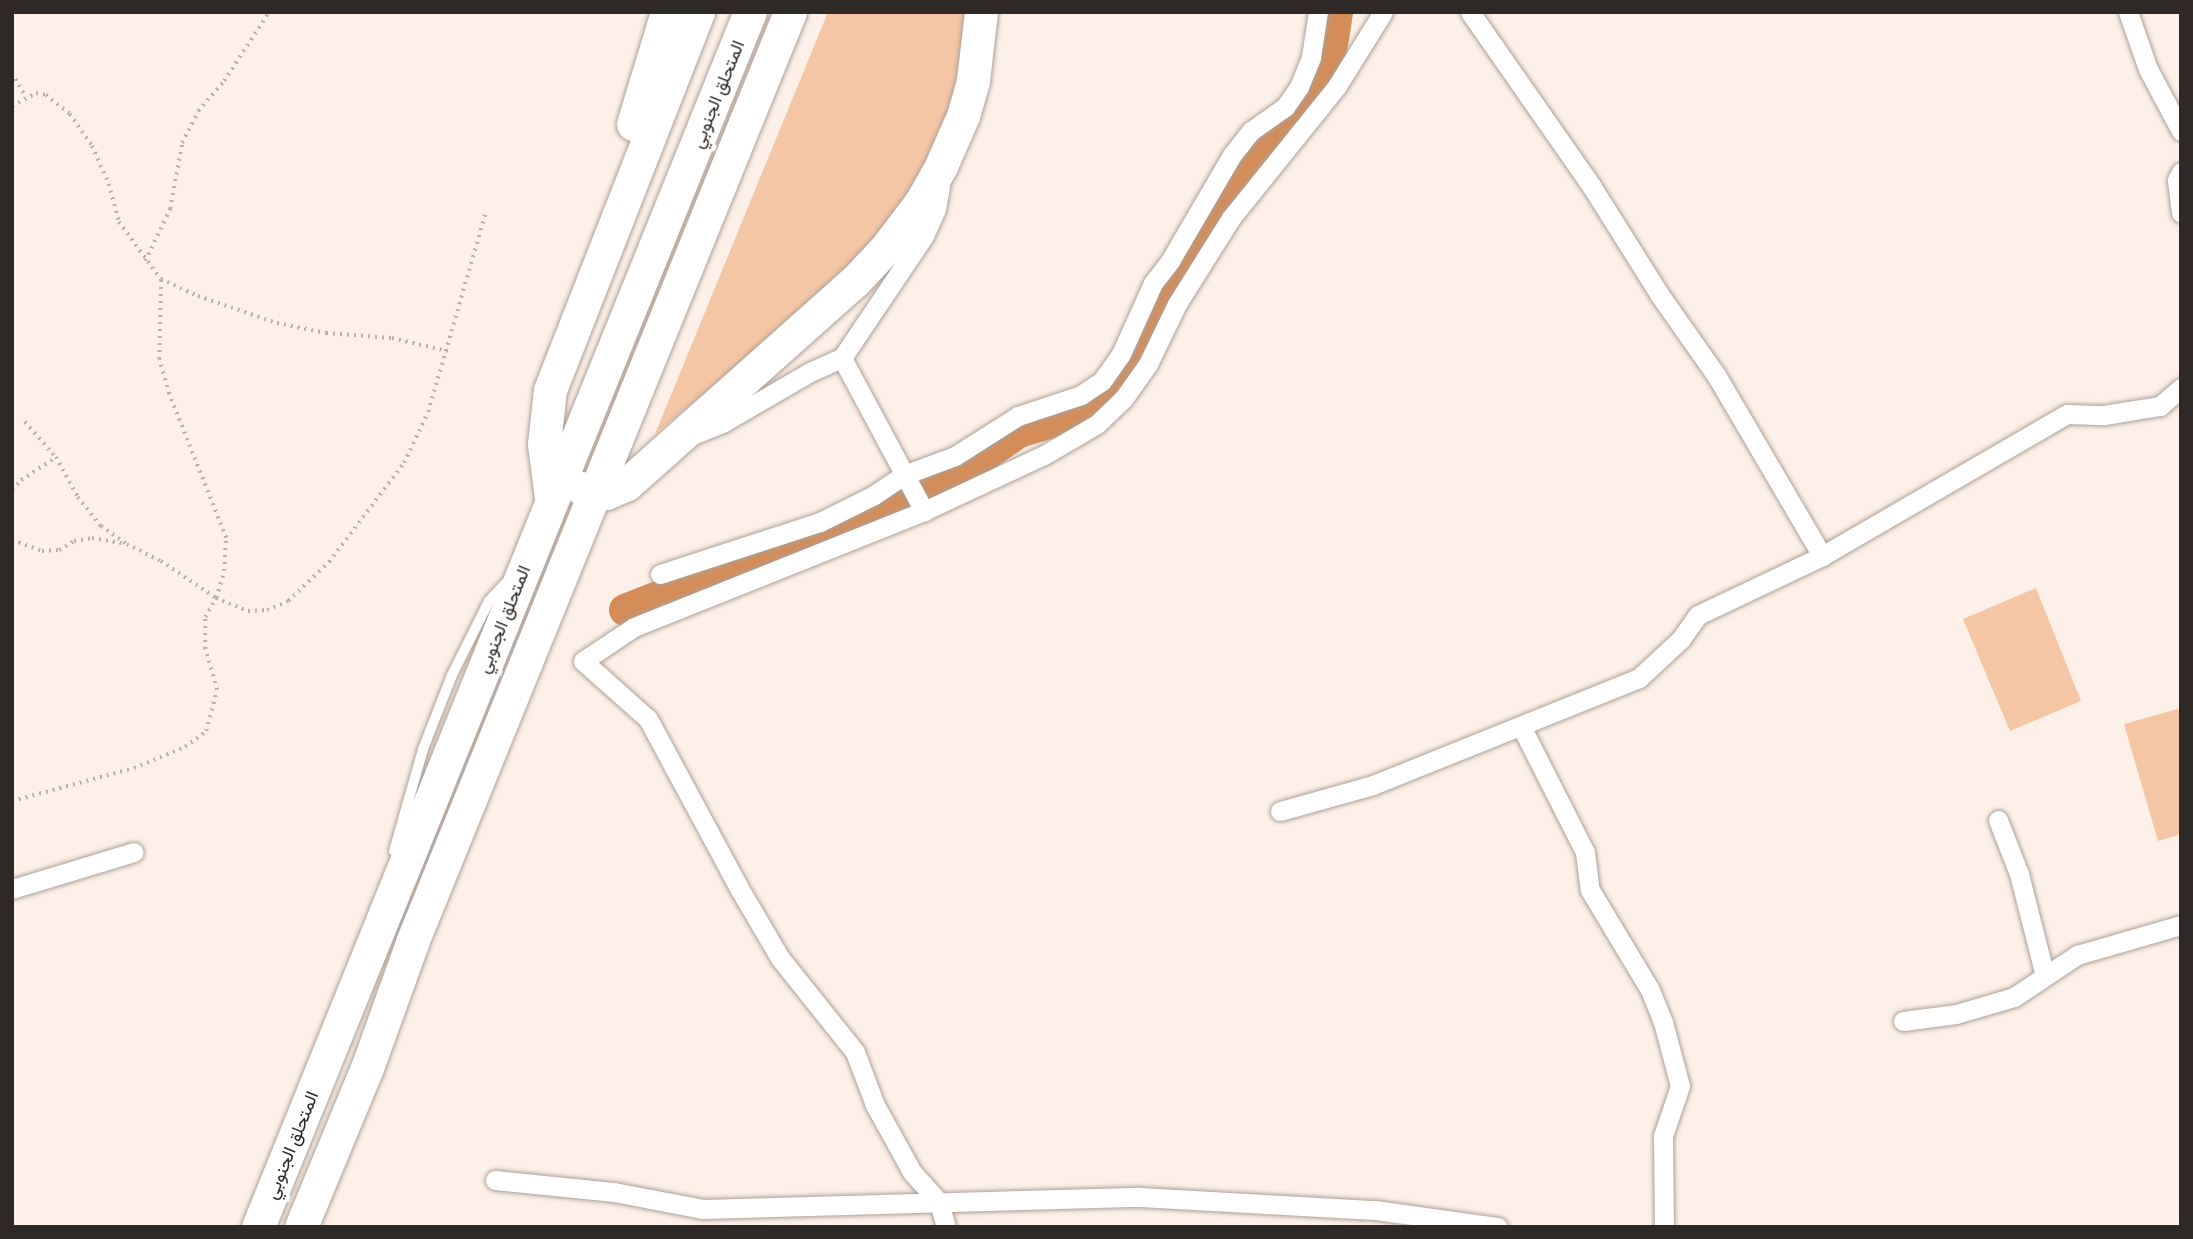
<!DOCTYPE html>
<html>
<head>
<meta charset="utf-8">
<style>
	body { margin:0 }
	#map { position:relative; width:2193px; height:1239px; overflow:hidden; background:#fdf0e8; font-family:Manrope,Vazirmatn,sans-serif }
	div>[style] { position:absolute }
	.green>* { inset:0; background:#f5c6a6 }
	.river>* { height:32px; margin:-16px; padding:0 16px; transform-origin:16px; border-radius:16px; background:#d48d59 }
	.path>* { height:3.5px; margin-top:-1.75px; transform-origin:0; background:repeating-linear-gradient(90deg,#bbb0aa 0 2px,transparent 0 7px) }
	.roads { filter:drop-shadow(0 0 2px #aca098) drop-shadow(0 0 2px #aca098) }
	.lane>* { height:10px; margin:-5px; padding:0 5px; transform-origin:5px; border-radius:5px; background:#fff }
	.street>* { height:19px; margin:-9.5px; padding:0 9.5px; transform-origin:9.5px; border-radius:9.5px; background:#fff }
	.highway>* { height:33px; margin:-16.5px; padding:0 16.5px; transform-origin:16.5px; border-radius:16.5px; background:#fff }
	span { translate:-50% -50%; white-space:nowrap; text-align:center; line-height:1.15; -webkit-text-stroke:7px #fff; paint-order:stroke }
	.street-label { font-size:18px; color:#2e2926 }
	.frame { position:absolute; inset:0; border:14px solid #2e2926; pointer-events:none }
</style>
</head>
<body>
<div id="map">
	<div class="green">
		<div style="clip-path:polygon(828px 12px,969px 12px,951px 105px,931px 157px,877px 237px,780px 330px,655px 434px)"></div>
		<div style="clip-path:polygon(2036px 588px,2081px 701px,2010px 731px,1963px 619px)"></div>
		<div style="clip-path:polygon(2181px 708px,2181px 834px,2158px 841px,2124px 724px)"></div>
	</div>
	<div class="river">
		<div style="left:625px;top:610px;width:154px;rotate:-21.4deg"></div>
		<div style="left:768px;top:554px;width:52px;rotate:-13.2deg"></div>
		<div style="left:819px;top:542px;width:167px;rotate:-26.7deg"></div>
		<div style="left:968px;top:467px;width:62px;rotate:-34.5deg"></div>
		<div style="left:1019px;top:432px;width:42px;rotate:-16.7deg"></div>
		<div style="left:1059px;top:420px;width:54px;rotate:-26.6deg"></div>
		<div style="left:1107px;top:396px;width:55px;rotate:-54.6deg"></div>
		<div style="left:1139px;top:351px;width:52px;rotate:-69.8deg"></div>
		<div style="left:1157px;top:302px;width:44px;rotate:-59.9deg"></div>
		<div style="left:1179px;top:264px;width:61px;rotate:-52.4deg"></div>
		<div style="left:1216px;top:216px;width:70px;rotate:-60.2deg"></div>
		<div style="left:1251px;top:155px;width:48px;rotate:-35.7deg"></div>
		<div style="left:1290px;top:127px;width:37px;rotate:-52deg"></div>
		<div style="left:1313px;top:98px;width:43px;rotate:-67deg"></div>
		<div style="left:1330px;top:58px;width:47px;rotate:-81.3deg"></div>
	</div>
	<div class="path">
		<div style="left:12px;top:73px;width:28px;rotate:60deg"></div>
		<div style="left:12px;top:106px;width:27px;rotate:-28deg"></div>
		<div style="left:36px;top:93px;width:10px;rotate:11deg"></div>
		<div style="left:46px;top:95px;width:31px;rotate:38deg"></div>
		<div style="left:70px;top:114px;width:39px;rotate:55deg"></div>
		<div style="left:92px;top:146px;width:42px;rotate:65.9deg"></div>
		<div style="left:109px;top:184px;width:39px;rotate:75deg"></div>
		<div style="left:119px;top:222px;width:71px;rotate:53.6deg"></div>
		<div style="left:161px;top:279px;width:41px;rotate:24.7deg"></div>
		<div style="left:198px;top:296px;width:83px;rotate:18.9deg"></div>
		<div style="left:277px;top:323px;width:50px;rotate:11.5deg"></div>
		<div style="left:326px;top:333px;width:66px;rotate:4.3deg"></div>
		<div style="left:392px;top:338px;width:57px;rotate:13.3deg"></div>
		<div style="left:145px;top:261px;width:58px;rotate:-64.3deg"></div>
		<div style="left:170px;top:209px;width:67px;rotate:-79.7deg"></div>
		<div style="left:182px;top:143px;width:36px;rotate:-63deg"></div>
		<div style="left:198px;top:111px;width:40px;rotate:-49deg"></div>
		<div style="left:224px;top:81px;width:82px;rotate:-56.9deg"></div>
		<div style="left:25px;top:422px;width:47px;rotate:48.5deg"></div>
		<div style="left:56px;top:457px;width:46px;rotate:61.2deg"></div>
		<div style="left:78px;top:497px;width:37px;rotate:52deg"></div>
		<div style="left:101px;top:526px;width:32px;rotate:35deg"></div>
		<div style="left:127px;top:544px;width:38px;rotate:27deg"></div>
		<div style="left:161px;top:561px;width:66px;rotate:33.9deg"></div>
		<div style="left:216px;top:598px;width:35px;rotate:22deg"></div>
		<div style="left:248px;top:611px;width:19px;rotate:-3deg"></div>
		<div style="left:267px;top:610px;width:23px;rotate:-23deg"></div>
		<div style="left:288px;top:601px;width:57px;rotate:-43.6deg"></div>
		<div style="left:329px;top:562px;width:124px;rotate:-52.9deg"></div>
		<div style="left:404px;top:463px;width:56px;rotate:-64.8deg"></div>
		<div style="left:428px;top:412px;width:206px;rotate:-73.9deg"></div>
		<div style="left:12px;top:490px;width:13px;rotate:-48deg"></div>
		<div style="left:21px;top:480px;width:40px;rotate:-32.9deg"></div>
		<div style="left:12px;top:540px;width:32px;rotate:20deg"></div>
		<div style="left:42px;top:551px;width:17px;rotate:-3deg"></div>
		<div style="left:59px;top:550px;width:17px;rotate:-31deg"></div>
		<div style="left:74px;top:541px;width:18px;rotate:-9deg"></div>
		<div style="left:92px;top:538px;width:34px;rotate:10deg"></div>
		<div style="left:12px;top:801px;width:126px;rotate:-15.1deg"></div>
		<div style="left:134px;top:768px;width:55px;rotate:-22.4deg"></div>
		<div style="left:185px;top:747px;width:26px;rotate:-37deg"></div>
		<div style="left:206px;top:731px;width:42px;rotate:-75deg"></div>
		<div style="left:217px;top:690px;width:43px;rotate:-106.3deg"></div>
		<div style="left:205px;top:649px;width:32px;rotate:-90deg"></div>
		<div style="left:205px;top:617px;width:22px;rotate:-60deg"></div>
		<div style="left:216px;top:598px;width:28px;rotate:-73deg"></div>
		<div style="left:224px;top:571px;width:33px;rotate:-87deg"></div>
		<div style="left:226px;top:538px;width:155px;rotate:-111.6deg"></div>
		<div style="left:169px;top:394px;width:36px;rotate:-106deg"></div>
		<div style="left:159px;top:359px;width:80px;rotate:-88.6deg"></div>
	</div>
	<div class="roads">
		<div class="lane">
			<div style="left:394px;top:851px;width:106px;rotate:-74.1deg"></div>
			<div style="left:423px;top:749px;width:79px;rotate:-68.6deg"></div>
			<div style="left:452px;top:675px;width:83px;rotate:-63.4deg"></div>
			<div style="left:489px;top:601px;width:25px;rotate:-47deg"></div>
		</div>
		<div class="street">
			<div style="left:1470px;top:12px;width:213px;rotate:55.1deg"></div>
			<div style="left:1592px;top:187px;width:126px;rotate:57.9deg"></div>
			<div style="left:1659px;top:294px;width:99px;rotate:54.9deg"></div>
			<div style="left:1716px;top:375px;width:210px;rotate:59.6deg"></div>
			<div style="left:2128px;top:12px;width:60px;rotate:70.7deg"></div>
			<div style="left:2148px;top:69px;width:70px;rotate:62deg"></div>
			<div style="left:2181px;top:172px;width:9px;rotate:117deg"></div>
			<div style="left:2177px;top:180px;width:33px;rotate:83deg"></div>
			<div style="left:842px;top:358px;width:174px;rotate:61.8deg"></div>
			<div style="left:695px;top:434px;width:31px;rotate:-22deg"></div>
			<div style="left:724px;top:422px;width:99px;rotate:-30.2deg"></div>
			<div style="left:810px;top:372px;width:35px;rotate:-24deg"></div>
			<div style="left:842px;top:358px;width:147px;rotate:-56.1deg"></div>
			<div style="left:924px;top:236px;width:30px;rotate:-66deg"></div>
			<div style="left:936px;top:209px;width:22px;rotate:-80deg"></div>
			<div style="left:660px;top:574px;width:168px;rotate:-18deg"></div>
			<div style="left:820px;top:522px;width:60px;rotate:-26.6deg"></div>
			<div style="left:874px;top:495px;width:36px;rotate:-34deg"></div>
			<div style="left:904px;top:475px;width:54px;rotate:-20.4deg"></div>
			<div style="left:955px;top:456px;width:75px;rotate:-32.4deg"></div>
			<div style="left:1018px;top:416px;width:66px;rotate:-18.4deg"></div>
			<div style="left:1081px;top:395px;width:25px;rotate:-34deg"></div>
			<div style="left:1102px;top:381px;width:33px;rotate:-55deg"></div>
			<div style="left:1121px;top:354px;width:78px;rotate:-65.7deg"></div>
			<div style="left:1153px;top:283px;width:28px;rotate:-52deg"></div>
			<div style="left:1170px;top:261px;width:123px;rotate:-59.7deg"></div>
			<div style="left:1232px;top:155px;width:31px;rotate:-52deg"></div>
			<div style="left:1251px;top:131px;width:42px;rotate:-35.2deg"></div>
			<div style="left:1285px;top:107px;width:24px;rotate:-55deg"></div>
			<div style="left:1299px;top:87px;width:32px;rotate:-68deg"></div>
			<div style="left:1311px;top:57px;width:46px;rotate:-81.2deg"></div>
			<div style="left:1521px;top:726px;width:141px;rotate:63.1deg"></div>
			<div style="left:1585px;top:852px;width:38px;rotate:83deg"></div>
			<div style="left:1590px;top:890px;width:117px;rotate:59deg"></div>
			<div style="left:1650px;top:990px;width:35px;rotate:68deg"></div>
			<div style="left:1663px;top:1022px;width:66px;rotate:75.1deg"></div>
			<div style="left:1680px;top:1086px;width:53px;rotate:108.8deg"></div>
			<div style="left:1663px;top:1136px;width:91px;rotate:89.4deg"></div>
			<div style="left:1280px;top:811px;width:97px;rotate:-15.6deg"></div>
			<div style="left:1373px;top:785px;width:287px;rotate:-21.9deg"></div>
			<div style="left:1639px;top:678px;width:57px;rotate:-42.9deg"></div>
			<div style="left:1681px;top:639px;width:29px;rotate:-55deg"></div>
			<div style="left:1698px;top:615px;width:137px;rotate:-25.4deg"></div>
			<div style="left:1822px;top:556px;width:283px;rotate:-30.1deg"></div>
			<div style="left:2067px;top:414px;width:37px;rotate:2deg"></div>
			<div style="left:2104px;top:415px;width:57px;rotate:-9.1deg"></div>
			<div style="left:2160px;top:406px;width:28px;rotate:-41deg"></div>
			<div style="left:1998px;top:820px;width:58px;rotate:68.7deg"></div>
			<div style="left:2019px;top:874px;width:105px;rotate:75.7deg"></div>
			<div style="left:12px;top:889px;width:127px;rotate:-16.9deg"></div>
			<div style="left:1903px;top:1021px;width:53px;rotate:-7.5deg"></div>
			<div style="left:1956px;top:1014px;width:60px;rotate:-16.3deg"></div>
			<div style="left:2014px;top:997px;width:76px;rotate:-33.7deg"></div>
			<div style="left:2077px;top:955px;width:108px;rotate:-16.1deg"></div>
			<div style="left:495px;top:1180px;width:120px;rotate:5.8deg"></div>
			<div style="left:614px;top:1192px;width:91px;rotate:10.8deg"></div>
			<div style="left:703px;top:1209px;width:437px;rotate:-1.6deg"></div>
			<div style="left:1140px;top:1197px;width:235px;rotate:3.2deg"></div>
			<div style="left:1375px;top:1210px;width:124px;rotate:7.9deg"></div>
			<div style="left:946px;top:1227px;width:26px;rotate:-106deg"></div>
			<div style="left:939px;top:1202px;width:40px;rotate:-132deg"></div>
			<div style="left:912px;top:1172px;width:77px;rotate:-118.9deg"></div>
			<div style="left:875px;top:1105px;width:57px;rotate:-110.7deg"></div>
			<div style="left:855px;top:1052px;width:120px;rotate:-128.6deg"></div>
			<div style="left:780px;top:958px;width:81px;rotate:-120.4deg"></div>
			<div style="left:739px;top:888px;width:192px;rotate:-118.3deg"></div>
			<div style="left:648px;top:719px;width:87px;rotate:-138.3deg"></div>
			<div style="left:583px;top:661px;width:61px;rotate:-33.7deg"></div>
			<div style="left:634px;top:627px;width:312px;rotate:-21.8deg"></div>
			<div style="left:924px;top:511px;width:132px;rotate:-25deg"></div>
			<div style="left:1044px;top:455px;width:61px;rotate:-30.3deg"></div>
			<div style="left:1097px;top:424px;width:37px;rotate:-44deg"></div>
			<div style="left:1124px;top:398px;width:42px;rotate:-54.8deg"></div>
			<div style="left:1148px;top:364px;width:67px;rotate:-64.2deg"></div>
			<div style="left:1177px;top:304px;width:102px;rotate:-57.9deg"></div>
			<div style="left:1231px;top:218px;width:169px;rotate:-51.2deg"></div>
			<div style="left:1337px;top:86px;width:87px;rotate:-58.1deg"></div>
		</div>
		<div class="highway">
			<div style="left:633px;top:124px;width:117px;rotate:-73.1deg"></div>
			<div style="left:581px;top:488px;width:15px;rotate:23deg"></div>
			<div style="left:595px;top:494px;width:11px;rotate:-5deg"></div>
			<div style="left:606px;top:493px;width:23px;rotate:-23deg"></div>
			<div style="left:627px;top:484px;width:305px;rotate:-41.7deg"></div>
			<div style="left:855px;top:281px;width:45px;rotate:-46.8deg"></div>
			<div style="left:886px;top:248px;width:58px;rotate:-52.7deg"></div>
			<div style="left:921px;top:202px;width:41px;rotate:-60.9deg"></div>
			<div style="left:941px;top:166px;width:55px;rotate:-66.3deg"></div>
			<div style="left:963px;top:116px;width:37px;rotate:-74deg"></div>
			<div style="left:973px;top:80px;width:68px;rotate:-83.3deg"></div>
			<div style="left:551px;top:498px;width:54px;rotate:-97.4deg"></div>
			<div style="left:544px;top:444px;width:54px;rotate:-83.7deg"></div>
			<div style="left:550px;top:390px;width:406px;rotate:-68.6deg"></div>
			<div style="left:258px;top:1227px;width:1311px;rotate:-67.96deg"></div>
			<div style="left:301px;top:1227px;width:172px;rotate:-67.5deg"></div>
			<div style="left:367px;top:1068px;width:136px;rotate:-70.2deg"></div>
			<div style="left:413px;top:940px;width:1002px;rotate:-67.89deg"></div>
		</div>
	</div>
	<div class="street-label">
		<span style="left:717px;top:94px;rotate:-68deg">المتحلق الجنوبي</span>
		<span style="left:503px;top:619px;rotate:-68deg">المتحلق الجنوبي</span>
		<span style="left:291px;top:1145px;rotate:-68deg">المتحلق الجنوبي</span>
	</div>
	<div class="frame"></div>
</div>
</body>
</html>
